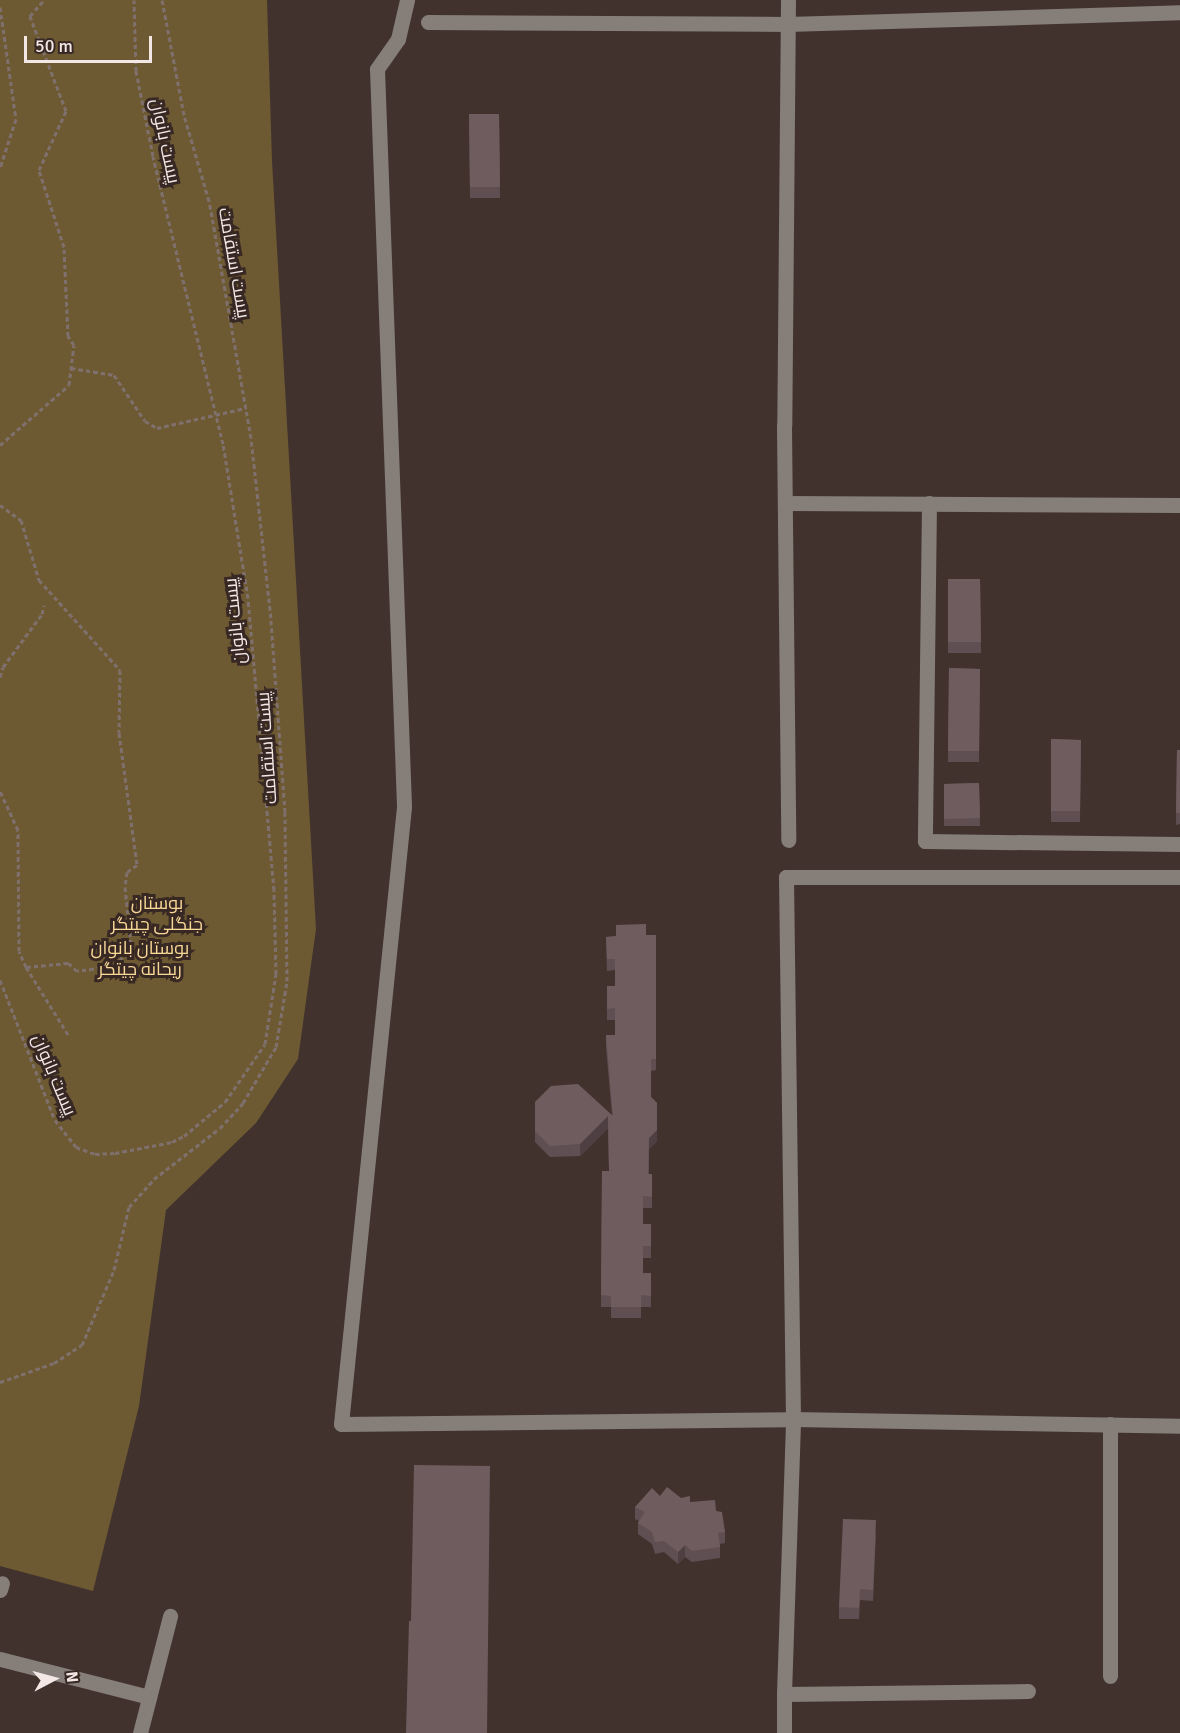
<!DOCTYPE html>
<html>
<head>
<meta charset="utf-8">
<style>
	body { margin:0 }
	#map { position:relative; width:1180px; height:1733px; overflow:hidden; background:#42322e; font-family:Signika,Cairo,sans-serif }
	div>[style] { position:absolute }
	.green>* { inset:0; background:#6d5a32 }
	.path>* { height:3px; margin-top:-1.5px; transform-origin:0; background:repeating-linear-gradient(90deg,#7f706d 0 4.5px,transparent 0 7.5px) }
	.minor>* { height:15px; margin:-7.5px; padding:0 7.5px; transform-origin:7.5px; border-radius:7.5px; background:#857e79 }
	.wall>* { inset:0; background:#5f4f52 }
	.shaded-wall>* { inset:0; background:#4e4042 }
	.building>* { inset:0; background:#6f5c5f }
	span { translate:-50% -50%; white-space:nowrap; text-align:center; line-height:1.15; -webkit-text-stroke:6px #382824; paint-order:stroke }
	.street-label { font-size:18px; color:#f3e8e6 }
	.park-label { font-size:18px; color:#f9d997 }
	.north { position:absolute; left:24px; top:1649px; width:60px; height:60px; -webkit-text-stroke:4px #382824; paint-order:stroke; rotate:84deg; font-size:16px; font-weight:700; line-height:24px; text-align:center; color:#f3e8e6 }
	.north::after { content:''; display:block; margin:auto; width:21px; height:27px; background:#f3e8e6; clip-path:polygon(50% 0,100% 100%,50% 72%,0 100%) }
	.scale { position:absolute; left:24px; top:36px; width:128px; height:27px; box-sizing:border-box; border:3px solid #f3e8e6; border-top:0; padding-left:8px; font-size:18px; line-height:21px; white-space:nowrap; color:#f3e8e6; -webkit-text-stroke:4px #382824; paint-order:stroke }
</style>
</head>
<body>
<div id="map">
	<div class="green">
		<div style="clip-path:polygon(0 0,267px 0,272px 161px,316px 929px,298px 1059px,256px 1123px,166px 1210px,139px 1406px,93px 1591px,0 1566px)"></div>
	</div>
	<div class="path">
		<div style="left:0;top:7px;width:113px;rotate:81.9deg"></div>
		<div style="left:16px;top:119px;width:52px;rotate:108.1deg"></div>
		<div style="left:71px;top:368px;width:44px;rotate:9.2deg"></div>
		<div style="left:114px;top:375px;width:55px;rotate:56deg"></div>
		<div style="left:145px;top:421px;width:14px;rotate:30deg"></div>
		<div style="left:157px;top:428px;width:91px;rotate:-12.7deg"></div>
		<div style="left:0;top:445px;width:91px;rotate:-41deg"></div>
		<div style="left:69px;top:385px;width:40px;rotate:-82.9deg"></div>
		<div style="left:74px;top:345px;width:11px;rotate:-124deg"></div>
		<div style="left:68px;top:336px;width:89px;rotate:-92.6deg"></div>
		<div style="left:64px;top:247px;width:81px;rotate:-108deg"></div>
		<div style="left:39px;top:170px;width:65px;rotate:-65.4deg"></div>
		<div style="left:66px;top:111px;width:102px;rotate:-110.8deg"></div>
		<div style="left:30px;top:16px;width:21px;rotate:-49deg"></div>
		<div style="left:0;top:505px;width:26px;rotate:36deg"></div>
		<div style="left:21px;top:520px;width:63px;rotate:73.3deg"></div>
		<div style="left:39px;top:580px;width:121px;rotate:48deg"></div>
		<div style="left:120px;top:670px;width:63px;rotate:90.9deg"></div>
		<div style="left:119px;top:733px;width:133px;rotate:82.2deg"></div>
		<div style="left:137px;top:865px;width:12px;rotate:145deg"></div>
		<div style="left:127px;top:872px;width:15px;rotate:98deg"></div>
		<div style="left:125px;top:887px;width:58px;rotate:84.1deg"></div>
		<div style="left:131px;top:945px;width:26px;rotate:126deg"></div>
		<div style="left:116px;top:966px;width:39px;rotate:173deg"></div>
		<div style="left:77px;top:971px;width:12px;rotate:-138deg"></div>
		<div style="left:68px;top:963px;width:42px;rotate:174.6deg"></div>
		<div style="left:26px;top:967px;width:17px;rotate:-114deg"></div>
		<div style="left:19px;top:951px;width:121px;rotate:-90.5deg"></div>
		<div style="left:18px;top:830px;width:43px;rotate:-114.8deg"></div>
		<div style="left:0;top:677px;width:10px;rotate:-73deg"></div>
		<div style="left:3px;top:667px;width:66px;rotate:-53.7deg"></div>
		<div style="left:42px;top:614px;width:9px;rotate:-77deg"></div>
		<div style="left:26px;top:967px;width:81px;rotate:58.1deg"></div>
		<div style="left:0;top:980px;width:150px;rotate:68.6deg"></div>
		<div style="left:55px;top:1120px;width:34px;rotate:52deg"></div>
		<div style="left:76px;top:1147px;width:20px;rotate:20deg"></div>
		<div style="left:95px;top:1154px;width:20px;rotate:-3deg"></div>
		<div style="left:115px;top:1153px;width:58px;rotate:-10.9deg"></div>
		<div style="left:172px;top:1142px;width:13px;rotate:-27deg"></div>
		<div style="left:184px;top:1136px;width:53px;rotate:-39.7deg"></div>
		<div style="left:225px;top:1102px;width:70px;rotate:-55.4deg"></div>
		<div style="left:265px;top:1044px;width:71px;rotate:-81.1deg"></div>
		<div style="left:276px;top:974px;width:84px;rotate:-91.4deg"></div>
		<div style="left:274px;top:890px;width:293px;rotate:-95.1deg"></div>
		<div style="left:248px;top:598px;width:156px;rotate:-99.2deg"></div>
		<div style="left:223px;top:444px;width:296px;rotate:-103.7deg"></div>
		<div style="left:153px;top:156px;width:87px;rotate:-101.3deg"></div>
		<div style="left:136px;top:71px;width:71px;rotate:-91.6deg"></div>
		<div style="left:0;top:1382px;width:57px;rotate:-19.4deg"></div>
		<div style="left:54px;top:1363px;width:33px;rotate:-33deg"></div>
		<div style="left:82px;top:1345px;width:82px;rotate:-66.9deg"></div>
		<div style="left:114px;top:1270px;width:65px;rotate:-76.6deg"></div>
		<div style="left:129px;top:1207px;width:38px;rotate:-48deg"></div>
		<div style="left:154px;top:1179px;width:83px;rotate:-37.7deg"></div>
		<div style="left:220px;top:1128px;width:34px;rotate:-47deg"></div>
		<div style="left:243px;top:1103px;width:65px;rotate:-59.5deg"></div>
		<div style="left:276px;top:1047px;width:67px;rotate:-80.5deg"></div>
		<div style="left:287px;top:981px;width:169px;rotate:-90.7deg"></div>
		<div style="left:285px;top:812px;width:203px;rotate:-94.2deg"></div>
		<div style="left:270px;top:610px;width:173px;rotate:-96.3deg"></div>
		<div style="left:251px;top:438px;width:241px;rotate:-100deg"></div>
		<div style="left:209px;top:201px;width:90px;rotate:-106.2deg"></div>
		<div style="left:184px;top:115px;width:117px;rotate:-100.8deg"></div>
	</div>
	<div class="minor">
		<div style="left:407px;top:0;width:40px;rotate:103deg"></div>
		<div style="left:398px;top:39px;width:37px;rotate:125deg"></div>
		<div style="left:377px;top:69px;width:738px;rotate:87.9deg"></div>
		<div style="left:404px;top:807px;width:620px;rotate:95.83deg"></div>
		<div style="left:341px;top:1424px;width:452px;rotate:-0.6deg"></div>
		<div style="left:793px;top:1419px;width:387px;rotate:1deg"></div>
		<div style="left:788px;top:0;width:426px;rotate:90.5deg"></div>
		<div style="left:784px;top:426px;width:414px;rotate:89.4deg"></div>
		<div style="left:428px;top:22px;width:359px;rotate:0.3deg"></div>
		<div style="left:787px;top:24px;width:393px;rotate:-1.7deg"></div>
		<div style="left:785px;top:503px;width:395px;rotate:0.3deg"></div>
		<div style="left:929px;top:503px;width:338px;rotate:90.7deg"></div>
		<div style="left:925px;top:841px;width:255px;rotate:0.7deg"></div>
		<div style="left:0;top:1590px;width:7px;rotate:-74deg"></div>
		<div style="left:0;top:1659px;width:154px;rotate:14.3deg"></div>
		<div style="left:1110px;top:1676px;width:252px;rotate:-90deg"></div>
		<div style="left:1028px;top:1691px;width:244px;rotate:179.3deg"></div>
		<div style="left:784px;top:1694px;width:275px;rotate:-88.1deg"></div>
		<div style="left:793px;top:1419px;width:542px;rotate:-90.74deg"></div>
		<div style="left:786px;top:877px;width:394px"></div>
		<div style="left:140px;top:1733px;width:121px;rotate:-75.6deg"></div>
		<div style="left:784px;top:1733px;width:39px;rotate:-90deg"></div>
	</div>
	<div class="wall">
		<div style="clip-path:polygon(469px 114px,499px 114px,500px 198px,470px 198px)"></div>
		<div style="clip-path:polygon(948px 579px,980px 579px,981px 653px,948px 653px)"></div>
		<div style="clip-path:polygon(949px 668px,980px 669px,979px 762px,948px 762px)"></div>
		<div style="clip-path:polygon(1051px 739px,1081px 740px,1080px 822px,1051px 822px)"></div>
		<div style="clip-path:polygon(1177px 750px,1180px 750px,1180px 824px,1176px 825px)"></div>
		<div style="clip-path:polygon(979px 783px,980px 826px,944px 826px,944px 784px)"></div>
		<div style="clip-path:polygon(656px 935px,656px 1070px,651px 1071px,651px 1097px,657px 1103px,657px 1141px,649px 1149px,649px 1174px,652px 1174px,652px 1208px,643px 1208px,643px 1224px,651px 1224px,651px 1258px,643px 1258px,643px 1273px,651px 1273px,651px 1307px,641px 1307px,641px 1318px,611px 1318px,611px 1307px,601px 1307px,602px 1171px,609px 1171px,608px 1128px,580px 1156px,550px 1157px,535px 1142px,535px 1102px,612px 1115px,606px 1047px,606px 1035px,615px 1035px,615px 1020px,607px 1020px,607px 986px,615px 986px,615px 970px,607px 971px,606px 937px)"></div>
		<div style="clip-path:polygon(660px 1496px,681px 1498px,690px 1502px,716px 1511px,725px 1532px,725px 1543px,720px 1544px,720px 1558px,692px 1562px,685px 1557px,678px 1564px,664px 1552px,655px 1554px,652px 1544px,638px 1534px,638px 1523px,639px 1521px,635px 1519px,635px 1507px)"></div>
		<div style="clip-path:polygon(876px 1532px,873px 1601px,860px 1600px,859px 1619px,839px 1619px,839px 1607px)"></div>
	</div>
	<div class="shaded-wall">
		<div style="clip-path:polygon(608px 1116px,608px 1128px,580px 1156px,580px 1144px)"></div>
		<div style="clip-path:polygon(657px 1130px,657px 1141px,649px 1149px,649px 1138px)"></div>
		<div style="clip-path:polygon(685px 1545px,685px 1557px,678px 1564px,678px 1552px)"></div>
	</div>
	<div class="building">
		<div style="clip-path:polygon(469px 114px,499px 114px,500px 187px,470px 187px)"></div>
		<div style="clip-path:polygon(948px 579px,980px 579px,981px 642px,948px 642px)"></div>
		<div style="clip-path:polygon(949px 668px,980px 669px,979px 751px,948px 751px)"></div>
		<div style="clip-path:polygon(1051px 739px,1081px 740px,1080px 811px,1051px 811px)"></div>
		<div style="clip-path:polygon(1177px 750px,1180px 750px,1180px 813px,1176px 813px)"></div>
		<div style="clip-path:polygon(979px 783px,980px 818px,944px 819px,944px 784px)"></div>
		<div style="clip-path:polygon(646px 924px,646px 935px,656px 935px,656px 1059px,651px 1059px,651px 1097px,657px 1103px,657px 1130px,649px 1138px,648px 1174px,652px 1174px,652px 1197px,643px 1196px,643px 1224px,651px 1224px,651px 1246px,643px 1246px,643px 1273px,651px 1273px,651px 1296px,641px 1295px,641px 1307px,611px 1307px,611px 1296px,601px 1295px,602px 1171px,609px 1171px,608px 1116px,580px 1144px,550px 1146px,535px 1131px,535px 1102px,551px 1086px,578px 1084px,613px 1116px,606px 1035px,615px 1035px,615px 1008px,607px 1009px,607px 986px,615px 986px,615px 959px,607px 959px,606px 937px,616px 936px,616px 925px)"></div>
		<div style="clip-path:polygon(414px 1465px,490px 1466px,487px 1733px,406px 1733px,409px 1621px,411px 1621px)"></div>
		<div style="clip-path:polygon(667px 1487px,681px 1498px,690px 1496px,690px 1502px,715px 1500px,716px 1511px,722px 1512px,725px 1532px,718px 1533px,720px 1547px,692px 1551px,685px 1545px,678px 1552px,664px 1541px,655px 1542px,652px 1532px,638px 1523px,645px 1512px,635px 1507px,652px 1488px,660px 1496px)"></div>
		<div style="clip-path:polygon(843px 1519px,876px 1520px,873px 1590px,860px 1589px,859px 1608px,839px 1607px)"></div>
	</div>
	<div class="street-label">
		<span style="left:165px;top:141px;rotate:78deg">پیست بانوان</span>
		<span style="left:234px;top:263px;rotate:80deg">پیست استقامت</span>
		<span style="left:235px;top:621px;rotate:-96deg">پیست بانوان</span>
		<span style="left:267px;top:748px;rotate:-94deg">پیست استقامت</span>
		<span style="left:54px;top:1075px;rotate:67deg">پیست بانوان</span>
	</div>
	<div class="park-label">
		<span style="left:157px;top:914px">بوستان<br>جنگلی چیتگر</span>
		<span style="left:140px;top:959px">بوستان بانوان<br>ریحانه چیتگر</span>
	</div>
	<div class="north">N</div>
	<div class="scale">50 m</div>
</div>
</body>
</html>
